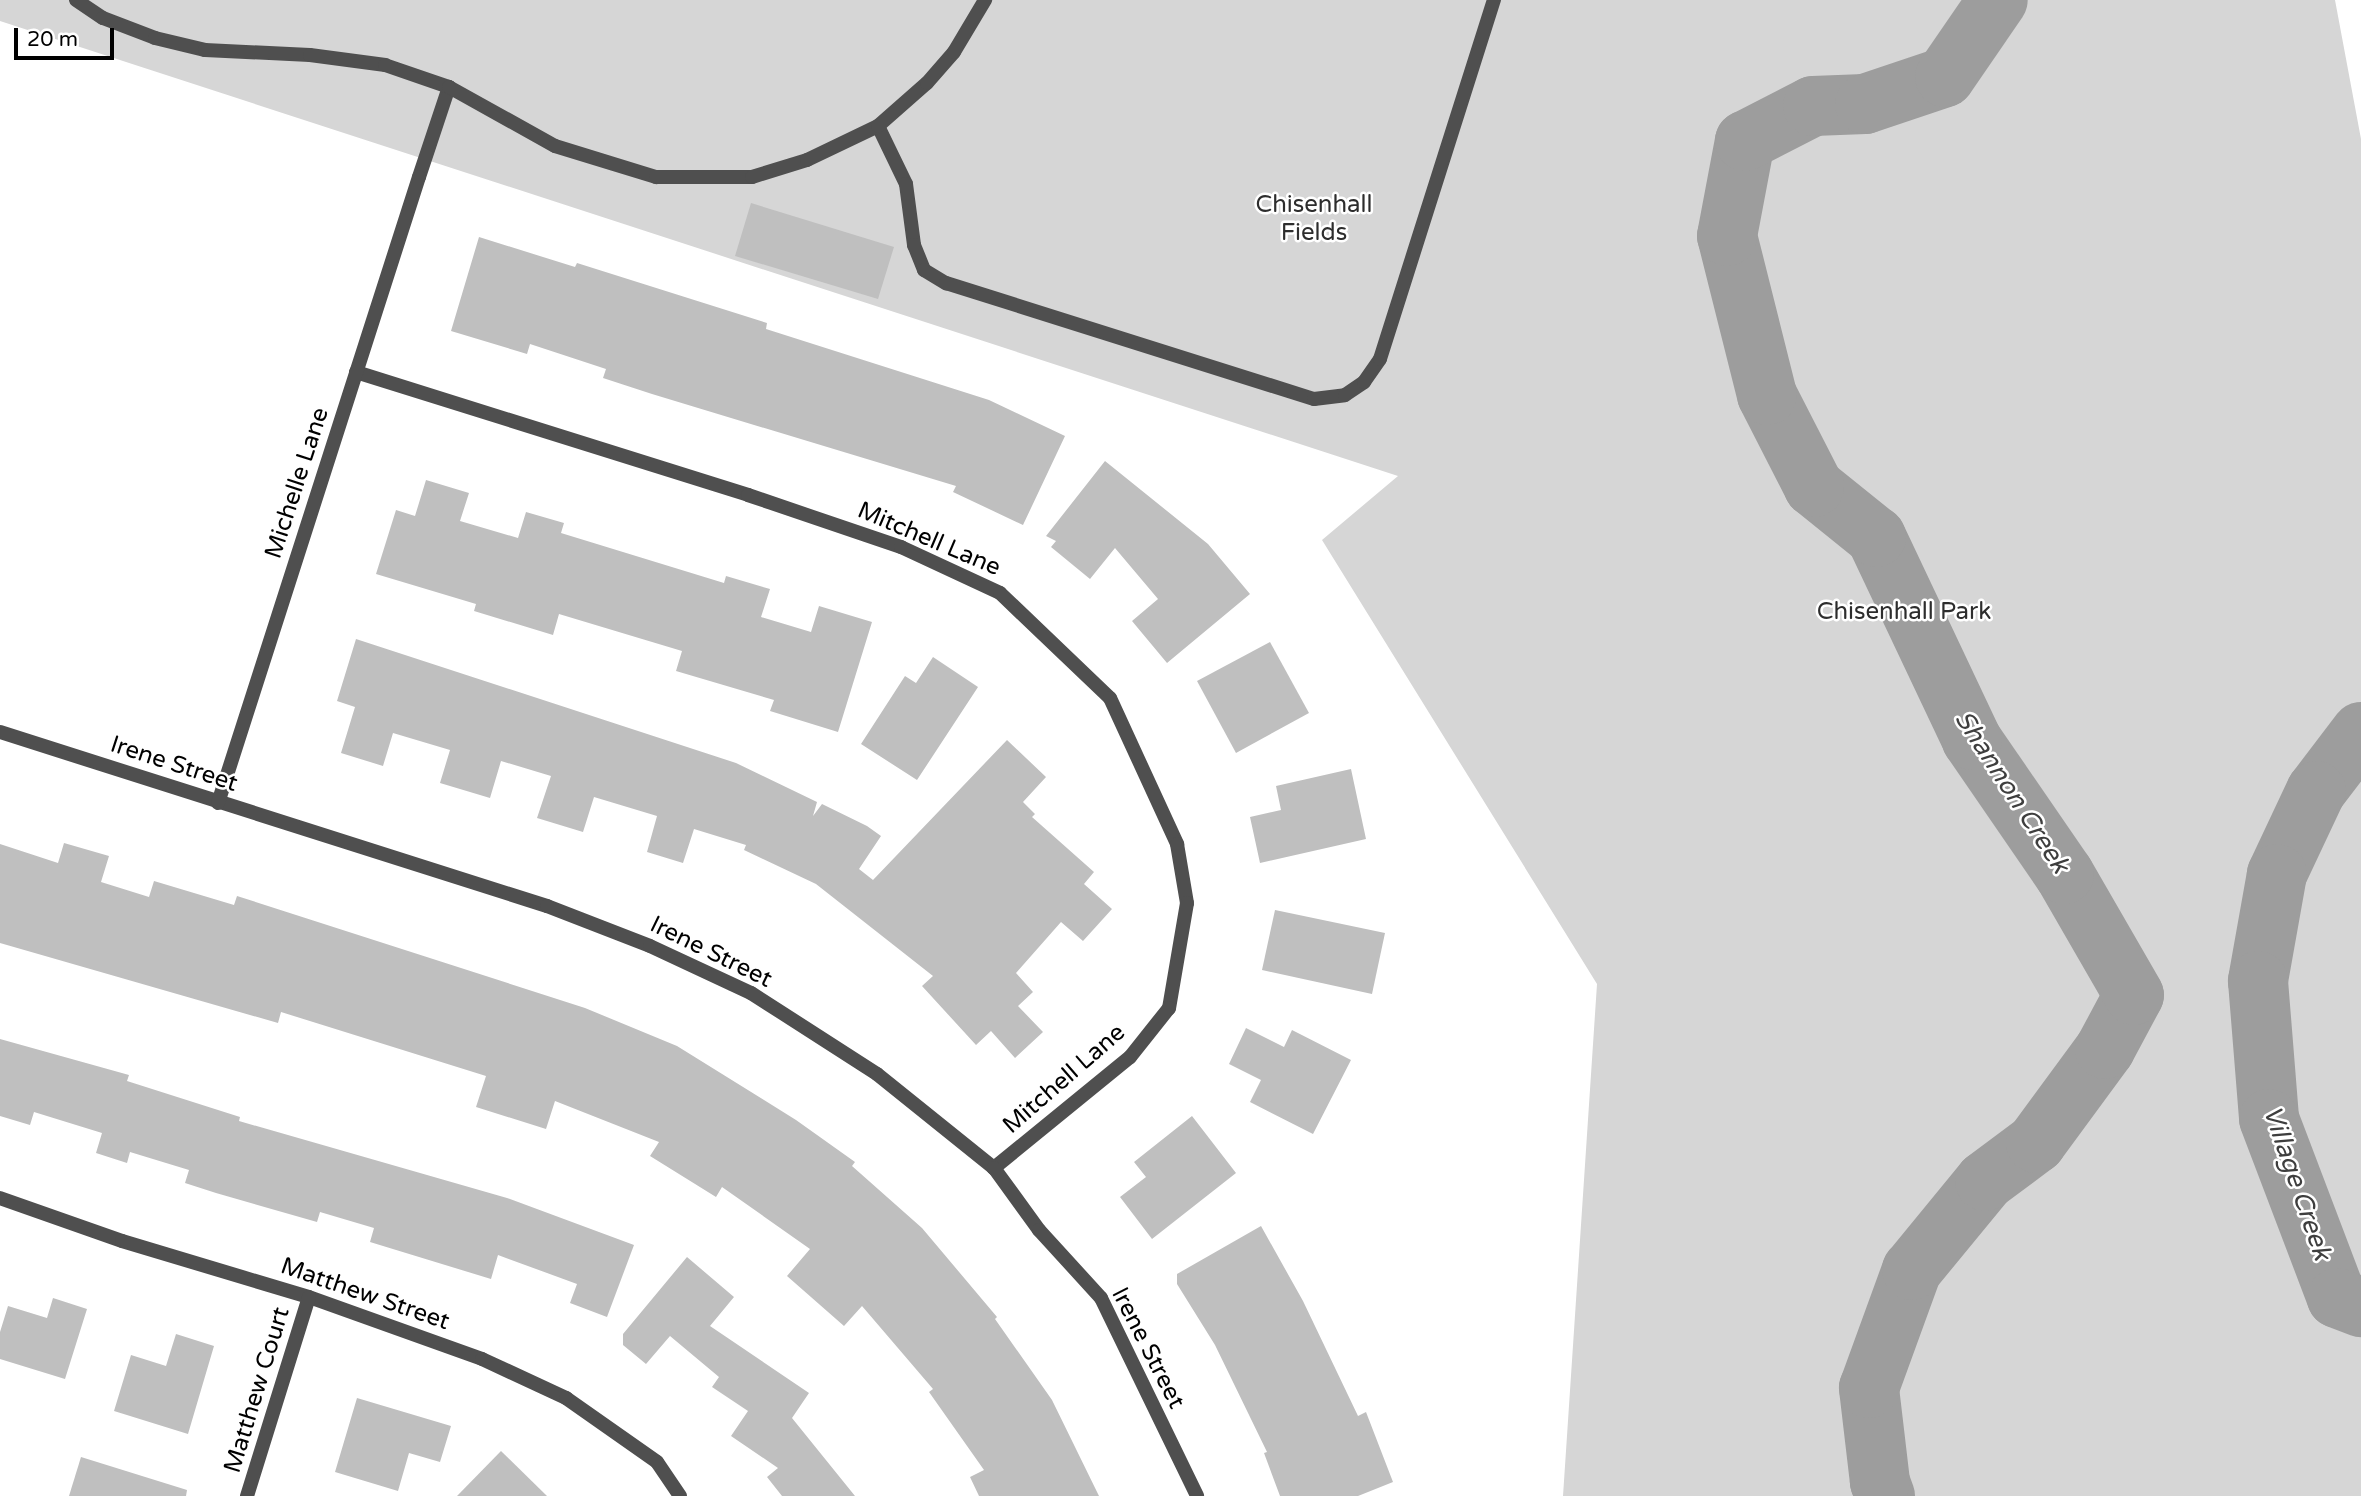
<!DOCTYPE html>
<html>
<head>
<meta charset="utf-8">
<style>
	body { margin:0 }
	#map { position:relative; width:2361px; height:1496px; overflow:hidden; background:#fff; font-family:"Varela Round",sans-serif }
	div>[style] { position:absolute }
	.green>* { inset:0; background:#d6d6d6 }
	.river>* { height:60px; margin:-30px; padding:0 30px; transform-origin:30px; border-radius:30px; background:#9d9d9d }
	.building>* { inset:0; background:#bfbfbf }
	.lane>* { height:14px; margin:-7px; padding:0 7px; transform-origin:7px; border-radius:7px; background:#4f4f4f }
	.street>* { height:14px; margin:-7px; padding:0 7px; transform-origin:7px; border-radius:7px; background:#4f4f4f }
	span { translate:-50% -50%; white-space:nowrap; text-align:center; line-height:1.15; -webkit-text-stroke:5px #fff; paint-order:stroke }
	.park-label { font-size:24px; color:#2d2d2d }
	.street-label { font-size:24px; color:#000 }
	.water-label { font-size:26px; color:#3e3e3e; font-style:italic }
	.scale { position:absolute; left:14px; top:28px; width:100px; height:32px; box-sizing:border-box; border:4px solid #000; border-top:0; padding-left:9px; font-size:21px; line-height:24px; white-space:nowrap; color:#000; -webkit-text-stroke:5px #fff; paint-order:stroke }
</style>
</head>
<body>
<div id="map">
	<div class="green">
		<div style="clip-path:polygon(0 0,2335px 0,2361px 139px,2361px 1496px,1563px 1496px,1597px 984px,1322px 540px,1398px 476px,0 21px)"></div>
	</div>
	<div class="river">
		<div style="left:2361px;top:732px;width:74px;rotate:127.3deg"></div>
		<div style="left:2316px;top:791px;width:92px;rotate:115.2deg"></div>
		<div style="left:2277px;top:874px;width:109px;rotate:100.1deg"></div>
		<div style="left:2258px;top:981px;width:138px;rotate:85.4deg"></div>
		<div style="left:2269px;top:1119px;width:191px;rotate:69.2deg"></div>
		<div style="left:2337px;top:1298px;width:26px;rotate:21deg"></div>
		<div style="left:1885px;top:1496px;width:15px;rotate:-110deg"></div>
		<div style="left:1880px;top:1482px;width:95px;rotate:-96.7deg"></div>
		<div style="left:1869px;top:1388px;width:126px;rotate:-70deg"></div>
		<div style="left:1912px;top:1270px;width:115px;rotate:-50.6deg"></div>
		<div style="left:1985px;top:1181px;width:64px;rotate:-36.7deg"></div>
		<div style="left:2036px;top:1143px;width:117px;rotate:-53.7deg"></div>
		<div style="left:2105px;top:1049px;width:61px;rotate:-61.8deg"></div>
		<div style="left:2134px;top:995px;width:140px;rotate:-120deg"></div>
		<div style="left:2064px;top:874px;width:163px;rotate:-124.5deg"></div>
		<div style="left:1972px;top:740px;width:225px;rotate:-115.3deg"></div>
		<div style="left:1876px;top:537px;width:80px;rotate:-141.1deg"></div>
		<div style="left:1814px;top:487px;width:103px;rotate:-117.1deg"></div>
		<div style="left:1767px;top:395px;width:164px;rotate:-104.1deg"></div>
		<div style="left:1727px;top:236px;width:97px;rotate:-79.3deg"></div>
		<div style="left:1745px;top:141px;width:76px;rotate:-27.2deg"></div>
		<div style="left:1813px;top:106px;width:52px;rotate:-2.2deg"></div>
		<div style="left:1865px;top:104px;width:84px;rotate:-18.6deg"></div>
		<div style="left:1945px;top:77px;width:93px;rotate:-55.5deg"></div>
	</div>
	<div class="building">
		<div style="clip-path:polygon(751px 203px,894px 247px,878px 299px,735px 256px)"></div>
		<div style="clip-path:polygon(479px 237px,575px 267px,577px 263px,767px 323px,766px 329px,989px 400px,1065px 436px,1023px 525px,953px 492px,956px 486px,652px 394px,603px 378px,606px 369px,530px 344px,527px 354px,451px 331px)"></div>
		<div style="clip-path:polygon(1105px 461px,1208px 544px,1250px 594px,1167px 663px,1132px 621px,1158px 599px,1115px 548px,1090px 579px,1051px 547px,1056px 541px,1046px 536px)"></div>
		<div style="clip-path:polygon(426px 480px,469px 493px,460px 521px,518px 538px,526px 512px,564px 523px,561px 533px,724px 583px,726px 576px,770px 589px,761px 617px,811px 632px,819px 606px,872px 622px,838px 732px,770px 711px,774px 700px,676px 671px,682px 651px,559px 614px,553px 635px,474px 611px,476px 604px,376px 574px,396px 510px,415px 516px)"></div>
		<div style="clip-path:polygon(356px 639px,736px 763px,817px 802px,813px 816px,822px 804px,867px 826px,881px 836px,859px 869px,873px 880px,1007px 740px,1046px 777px,1023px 802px,1035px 814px,1032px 817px,1094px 872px,1084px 884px,1112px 909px,1083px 941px,1061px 922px,1016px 973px,1033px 992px,1018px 1006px,1043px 1032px,1015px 1058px,991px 1031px,976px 1045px,922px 986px,933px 976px,816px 884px,744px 850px,746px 845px,694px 829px,683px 863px,647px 852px,657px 816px,594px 797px,583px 832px,537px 818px,551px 776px,501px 761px,490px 798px,440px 783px,450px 750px,393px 733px,383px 766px,341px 753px,355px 707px,337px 701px)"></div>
		<div style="clip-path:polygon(1270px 642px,1309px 713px,1236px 753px,1197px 681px)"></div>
		<div style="clip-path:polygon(933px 657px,978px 687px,917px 780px,861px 744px,905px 676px,916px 683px)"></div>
		<div style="clip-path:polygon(1351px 769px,1366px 839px,1260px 863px,1250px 817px,1281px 810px,1276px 786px)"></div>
		<div style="clip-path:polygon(64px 843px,109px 856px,101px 882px,149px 897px,154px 881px,234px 905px,237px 896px,585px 1008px,677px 1046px,796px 1120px,855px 1162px,852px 1166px,922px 1228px,997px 1317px,995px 1319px,1052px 1400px,1099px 1496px,979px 1496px,970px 1477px,984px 1470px,929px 1392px,933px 1389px,862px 1306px,844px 1326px,787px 1276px,810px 1249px,722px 1187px,716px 1197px,650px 1156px,659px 1142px,555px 1101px,546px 1129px,476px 1107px,486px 1076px,281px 1012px,278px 1023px,0 943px,0 844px,58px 863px)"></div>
		<div style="clip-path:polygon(1275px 910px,1385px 933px,1372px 994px,1262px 970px)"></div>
		<div style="clip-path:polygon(1246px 1028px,1284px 1047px,1292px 1030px,1351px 1060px,1313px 1134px,1250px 1102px,1261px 1080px,1229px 1064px)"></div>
		<div style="clip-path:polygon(0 1039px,129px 1075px,127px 1081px,240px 1117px,239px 1121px,507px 1198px,634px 1245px,607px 1317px,570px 1303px,577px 1284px,498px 1255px,491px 1279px,370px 1242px,374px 1228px,320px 1212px,317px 1222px,216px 1193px,185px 1183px,189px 1170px,130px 1152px,127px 1163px,96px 1153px,102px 1133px,34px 1112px,30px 1125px,0 1116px)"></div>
		<div style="clip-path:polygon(1192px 1116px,1236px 1173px,1152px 1239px,1120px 1197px,1146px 1177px,1134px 1162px)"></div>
		<div style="clip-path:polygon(1261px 1226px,1303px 1301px,1358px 1416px,1366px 1412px,1393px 1482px,1358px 1496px,1280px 1496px,1264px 1453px,1267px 1452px,1215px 1345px,1177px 1284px,1177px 1274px)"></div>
		<div style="clip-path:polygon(687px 1257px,734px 1297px,710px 1326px,809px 1393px,792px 1418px,855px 1496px,782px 1496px,767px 1477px,778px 1468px,731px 1436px,748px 1411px,712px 1387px,719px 1377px,670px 1336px,646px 1364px,623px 1345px,623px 1334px)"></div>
		<div style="clip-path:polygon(53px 1298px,87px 1309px,65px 1379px,0 1359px,0 1332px,8px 1306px,47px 1318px)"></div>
		<div style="clip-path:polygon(176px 1334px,214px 1346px,188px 1434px,114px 1411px,131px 1355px,166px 1366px)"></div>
		<div style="clip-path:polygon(357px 1398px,451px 1426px,440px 1462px,409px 1453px,398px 1491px,335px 1472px)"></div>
		<div style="clip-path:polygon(501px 1451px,547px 1496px,457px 1496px)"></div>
		<div style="clip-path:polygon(81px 1457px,187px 1490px,186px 1496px,69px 1496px)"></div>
	</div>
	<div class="lane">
		<div style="left:878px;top:126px;width:64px;rotate:64.2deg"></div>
		<div style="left:906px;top:184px;width:62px;rotate:82.5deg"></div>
		<div style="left:914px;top:245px;width:27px;rotate:68deg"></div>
		<div style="left:924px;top:270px;width:26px;rotate:31deg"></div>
		<div style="left:946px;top:283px;width:386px;rotate:17.5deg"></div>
		<div style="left:1314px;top:399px;width:31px;rotate:-7deg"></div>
		<div style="left:1345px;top:395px;width:23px;rotate:-34deg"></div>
		<div style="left:1364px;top:382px;width:28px;rotate:-55deg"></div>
		<div style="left:1380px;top:359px;width:377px;rotate:-72.4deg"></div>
		<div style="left:419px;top:177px;width:95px;rotate:-71.6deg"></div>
	</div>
	<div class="street">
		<div style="left:76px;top:0;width:32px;rotate:34deg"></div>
		<div style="left:103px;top:18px;width:56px;rotate:21deg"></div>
		<div style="left:155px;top:38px;width:51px;rotate:13.5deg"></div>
		<div style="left:205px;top:50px;width:105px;rotate:2.7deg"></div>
		<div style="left:310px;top:55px;width:76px;rotate:7.6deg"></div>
		<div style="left:385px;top:65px;width:68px;rotate:19deg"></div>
		<div style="left:449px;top:87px;width:121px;rotate:29.1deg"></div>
		<div style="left:555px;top:146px;width:106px;rotate:17.1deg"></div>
		<div style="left:656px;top:177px;width:96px"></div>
		<div style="left:752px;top:177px;width:58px;rotate:-17.2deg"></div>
		<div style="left:807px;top:160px;width:79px;rotate:-25.6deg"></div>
		<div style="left:878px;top:126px;width:65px;rotate:-41.3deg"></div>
		<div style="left:927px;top:83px;width:41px;rotate:-48.9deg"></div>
		<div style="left:954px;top:52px;width:61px;rotate:-59.2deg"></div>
		<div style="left:356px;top:372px;width:411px;rotate:17.4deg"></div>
		<div style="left:748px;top:495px;width:162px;rotate:18.8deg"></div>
		<div style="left:901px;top:547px;width:109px;rotate:24.9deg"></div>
		<div style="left:1000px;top:593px;width:152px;rotate:43.7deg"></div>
		<div style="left:1110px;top:698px;width:161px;rotate:65.3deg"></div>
		<div style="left:1177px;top:844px;width:60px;rotate:80.4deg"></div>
		<div style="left:1187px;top:903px;width:107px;rotate:99.7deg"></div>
		<div style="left:1169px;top:1008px;width:63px;rotate:128.5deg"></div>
		<div style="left:1130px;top:1057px;width:176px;rotate:140.8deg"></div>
		<div style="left:0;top:732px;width:574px;rotate:17.65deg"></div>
		<div style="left:547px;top:906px;width:110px;rotate:21.2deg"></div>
		<div style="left:650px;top:946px;width:111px;rotate:25deg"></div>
		<div style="left:751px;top:993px;width:150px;rotate:32.7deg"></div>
		<div style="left:877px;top:1074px;width:150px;rotate:38.8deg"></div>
		<div style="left:994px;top:1168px;width:77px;rotate:54deg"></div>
		<div style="left:1039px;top:1230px;width:92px;rotate:47.6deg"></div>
		<div style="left:1101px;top:1298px;width:220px;rotate:64.1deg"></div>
		<div style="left:218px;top:803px;width:657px;rotate:-72.2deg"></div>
		<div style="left:0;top:1198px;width:129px;rotate:19.4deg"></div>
		<div style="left:122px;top:1241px;width:195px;rotate:16.7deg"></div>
		<div style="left:309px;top:1297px;width:184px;rotate:19.7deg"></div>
		<div style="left:482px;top:1359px;width:93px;rotate:24.9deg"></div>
		<div style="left:566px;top:1398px;width:111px;rotate:35.1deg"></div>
		<div style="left:657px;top:1462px;width:41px;rotate:55.9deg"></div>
		<div style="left:247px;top:1496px;width:208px;rotate:-72.7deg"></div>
	</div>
	<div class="park-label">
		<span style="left:1314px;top:219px">Chisenhall<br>Fields</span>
		<span style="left:1904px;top:612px">Chisenhall Park</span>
	</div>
	<div class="street-label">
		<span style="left:297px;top:483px;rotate:-72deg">Michelle Lane</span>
		<span style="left:929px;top:539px;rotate:23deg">Mitchell Lane</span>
		<span style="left:174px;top:764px;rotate:18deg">Irene Street</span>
		<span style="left:711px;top:952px;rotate:26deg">Irene Street</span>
		<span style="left:1064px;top:1079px;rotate:-41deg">Mitchell Lane</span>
		<span style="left:365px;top:1294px;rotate:19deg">Matthew Street</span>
		<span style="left:1148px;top:1348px;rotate:63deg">Irene Street</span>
		<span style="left:257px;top:1390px;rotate:-73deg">Matthew Court</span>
	</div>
	<div class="water-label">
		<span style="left:2012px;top:792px;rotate:57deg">Shannon Creek</span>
		<span style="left:2297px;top:1183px;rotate:71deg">Village Creek</span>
	</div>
	<div class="scale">20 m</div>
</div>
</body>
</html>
